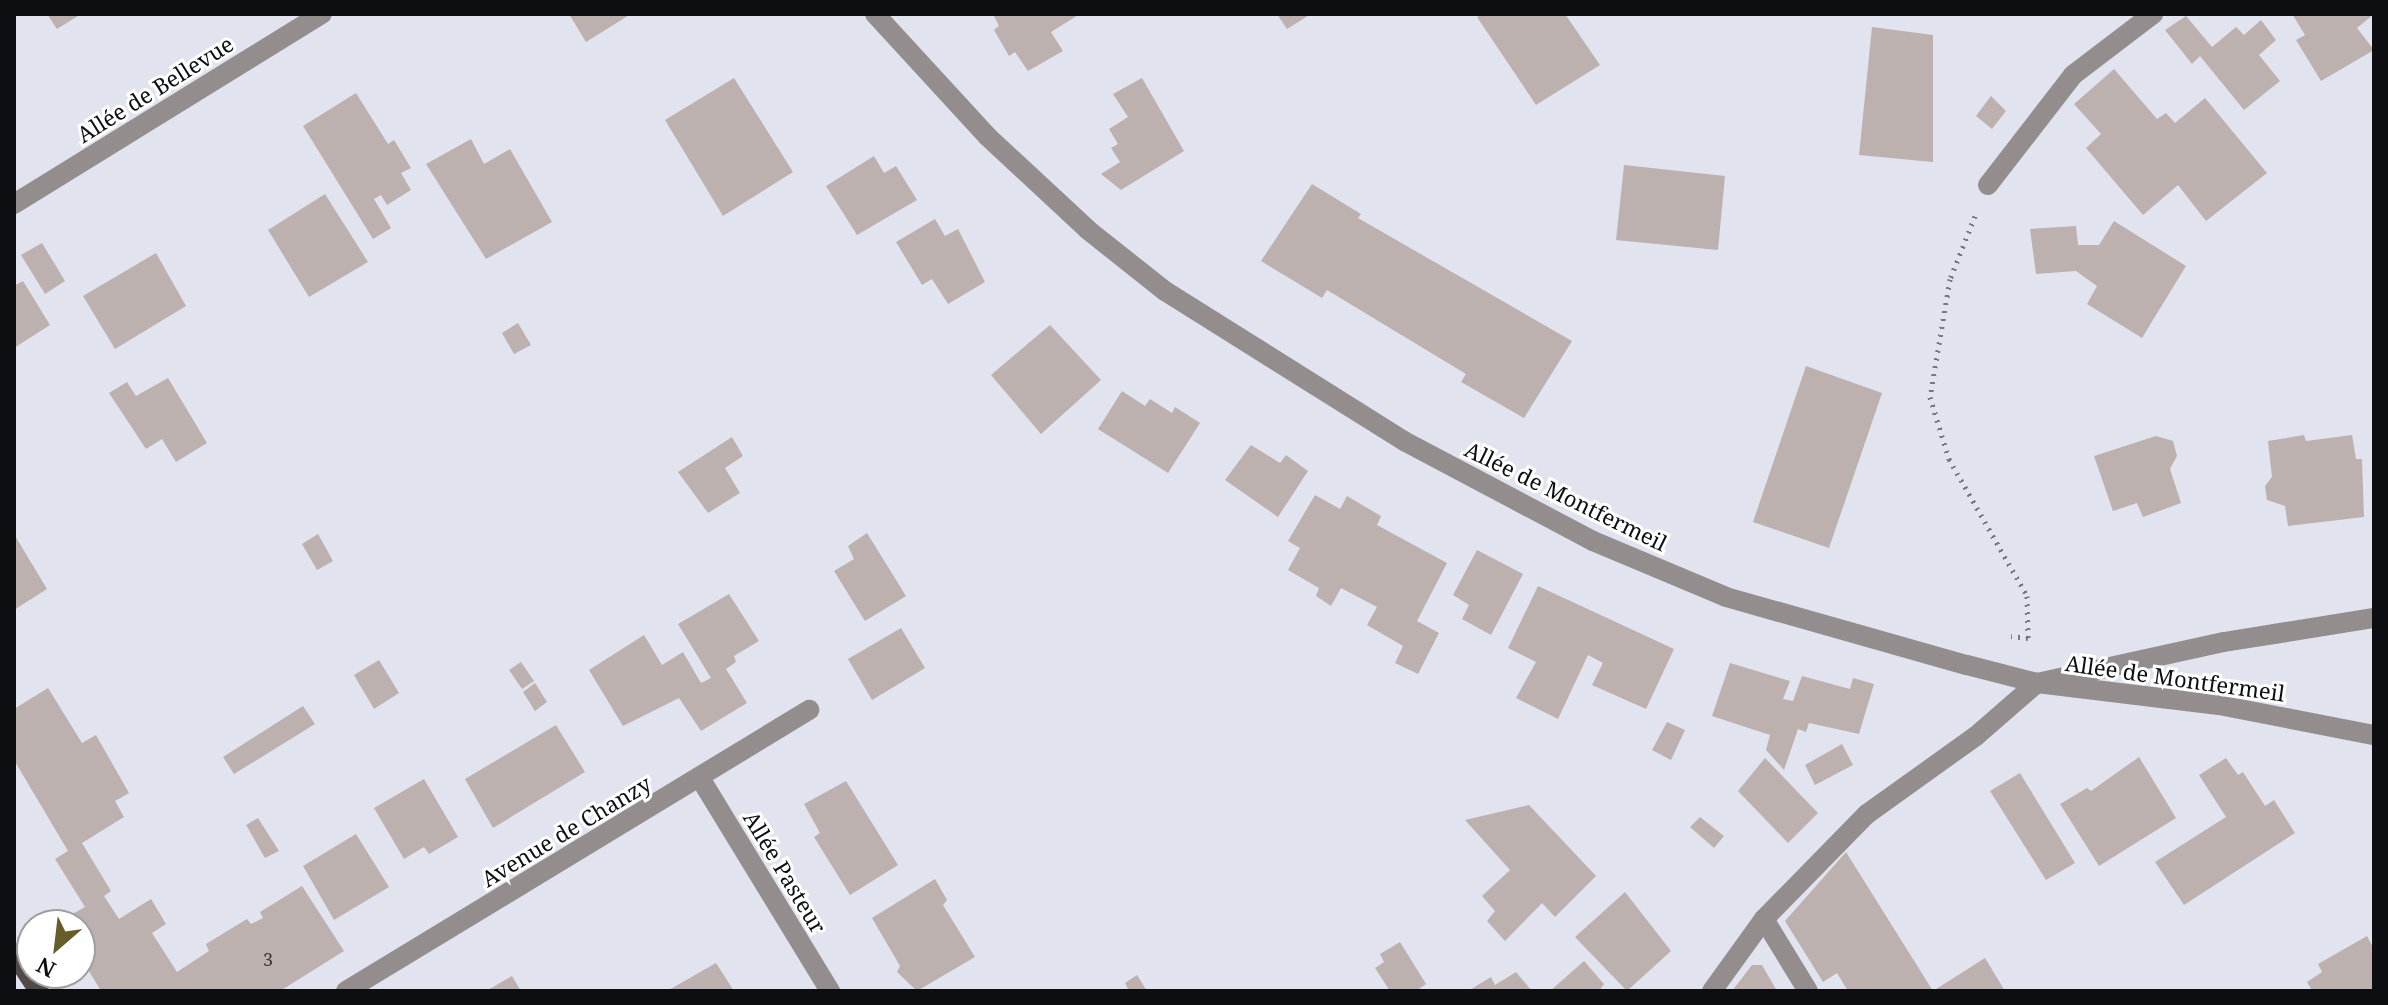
<!DOCTYPE html>
<html>
<head>
<meta charset="utf-8">
<style>
	body { margin:0 }
	#map { position:relative; width:2388px; height:1005px; overflow:hidden; background:#e1e4ee; font-family:"Noto Serif",serif }
	div>[style] { position:absolute }
	.building>* { inset:0; background:#bcb1ae }
	.path>* { height:5px; margin-top:-2.5px; transform-origin:0; background:repeating-linear-gradient(90deg,#77797f 0 2px,transparent 0 8px) }
	.minor>* { height:20px; margin:-10px; padding:0 10px; transform-origin:10px; border-radius:10px; background:#938e8d }
	.major>* { height:20px; margin:-10px; padding:0 10px; transform-origin:10px; border-radius:10px; background:#514947 }
	span { translate:-50% -50%; white-space:nowrap; text-align:center; line-height:1.15; -webkit-text-stroke:6px #fff; paint-order:stroke }
	.number-label { font-size:18px; color:#393738 }
	.number-label span { -webkit-text-stroke-width:0 }
	.street-label { font-size:22px; color:#0d0e11 }
	.frame { position:absolute; inset:0; border:16px solid #0d0e11; pointer-events:none }
	.north { position:absolute; left:16px; top:909px; width:80px; height:80px; box-sizing:border-box; background:#fff; border:2px solid #9e9fa0; border-radius:50%; rotate:208deg; font-size:22px; font-weight:700; line-height:32px; text-align:center; color:#0d0e11 }
	.north::after { content:''; display:block; margin:auto; width:28px; height:36px; background:#655e2a; clip-path:polygon(50% 0,100% 100%,50% 72%,0 100%) }
</style>
</head>
<body>
<div id="map">
	<div class="building">
		<div style="clip-path:polygon(47px 14px,81px 14px,57px 29px)"></div>
		<div style="clip-path:polygon(569px 14px,631px 14px,586px 42px)"></div>
		<div style="clip-path:polygon(993px 14px,1080px 14px,1051px 32px,1063px 51px,1028px 71px,1015px 52px,1009px 56px,994px 30px,999px 26px)"></div>
		<div style="clip-path:polygon(1277px 14px,1311px 14px,1287px 29px)"></div>
		<div style="clip-path:polygon(1482px 14px,1565px 14px,1600px 65px,1536px 105px,1477px 17px)"></div>
		<div style="clip-path:polygon(2292px 14px,2374px 14px,2357px 28px,2374px 50px,2321px 81px,2296px 40px,2305px 35px)"></div>
		<div style="clip-path:polygon(2186px 16px,2212px 47px,2236px 27px,2244px 35px,2261px 20px,2276px 40px,2259px 55px,2280px 81px,2244px 110px,2200px 56px,2192px 64px,2165px 30px)"></div>
		<div style="clip-path:polygon(1872px 27px,1933px 35px,1933px 162px,1859px 155px)"></div>
		<div style="clip-path:polygon(2114px 69px,2157px 119px,2166px 113px,2175px 123px,2205px 98px,2267px 173px,2206px 221px,2178px 185px,2143px 215px,2086px 148px,2101px 134px,2074px 104px)"></div>
		<div style="clip-path:polygon(734px 78px,793px 172px,723px 216px,665px 120px)"></div>
		<div style="clip-path:polygon(1142px 78px,1184px 151px,1121px 190px,1101px 174px,1120px 162px,1111px 148px,1118px 144px,1109px 129px,1128px 117px,1113px 94px)"></div>
		<div style="clip-path:polygon(356px 93px,388px 144px,394px 140px,411px 168px,401px 173px,411px 190px,387px 205px,381px 195px,374px 199px,391px 228px,373px 239px,303px 126px)"></div>
		<div style="clip-path:polygon(1991px 96px,2006px 111px,1992px 129px,1976px 116px)"></div>
		<div style="clip-path:polygon(471px 139px,484px 164px,510px 149px,552px 222px,486px 259px,426px 164px)"></div>
		<div style="clip-path:polygon(874px 156px,884px 173px,896px 166px,917px 200px,857px 235px,826px 186px)"></div>
		<div style="clip-path:polygon(1624px 165px,1725px 176px,1718px 250px,1616px 240px)"></div>
		<div style="clip-path:polygon(1312px 184px,1361px 214px,1358px 218px,1572px 341px,1524px 418px,1461px 382px,1466px 374px,1327px 290px,1322px 298px,1261px 261px)"></div>
		<div style="clip-path:polygon(325px 194px,368px 262px,309px 297px,268px 230px)"></div>
		<div style="clip-path:polygon(935px 219px,945px 236px,958px 229px,985px 282px,948px 304px,932px 279px,922px 285px,896px 242px)"></div>
		<div style="clip-path:polygon(2114px 221px,2186px 266px,2142px 338px,2087px 304px,2097px 286px,2076px 271px,2036px 274px,2030px 229px,2076px 226px,2078px 245px,2099px 245px)"></div>
		<div style="clip-path:polygon(42px 243px,65px 281px,45px 294px,21px 255px)"></div>
		<div style="clip-path:polygon(156px 253px,186px 306px,115px 349px,83px 296px)"></div>
		<div style="clip-path:polygon(23px 281px,50px 325px,14px 348px,14px 286px)"></div>
		<div style="clip-path:polygon(518px 323px,531px 345px,514px 354px,502px 333px)"></div>
		<div style="clip-path:polygon(1050px 325px,1101px 380px,1041px 434px,991px 375px)"></div>
		<div style="clip-path:polygon(1806px 366px,1882px 393px,1829px 548px,1753px 522px)"></div>
		<div style="clip-path:polygon(168px 378px,207px 443px,176px 462px,162px 439px,146px 449px,109px 393px,127px 382px,136px 396px)"></div>
		<div style="clip-path:polygon(1122px 391px,1145px 406px,1150px 399px,1172px 413px,1175px 407px,1200px 423px,1168px 473px,1098px 429px)"></div>
		<div style="clip-path:polygon(2304px 435px,2306px 441px,2352px 435px,2356px 459px,2362px 459px,2364px 517px,2288px 526px,2285px 506px,2267px 500px,2265px 486px,2272px 477px,2268px 441px)"></div>
		<div style="clip-path:polygon(2156px 436px,2173px 441px,2177px 456px,2170px 469px,2181px 503px,2143px 517px,2137px 503px,2113px 511px,2094px 456px)"></div>
		<div style="clip-path:polygon(732px 437px,743px 456px,725px 468px,740px 493px,708px 513px,678px 472px)"></div>
		<div style="clip-path:polygon(1251px 445px,1280px 463px,1286px 455px,1308px 471px,1278px 517px,1225px 480px)"></div>
		<div style="clip-path:polygon(1315px 495px,1340px 509px,1347px 496px,1381px 516px,1377px 525px,1447px 563px,1417px 621px,1439px 633px,1418px 674px,1395px 663px,1403px 646px,1367px 625px,1377px 607px,1341px 588px,1331px 606px,1316px 596px,1319px 588px,1288px 570px,1300px 548px,1288px 541px)"></div>
		<div style="clip-path:polygon(867px 533px,906px 596px,865px 621px,834px 571px,854px 559px,848px 546px)"></div>
		<div style="clip-path:polygon(14px 534px,47px 589px,14px 610px)"></div>
		<div style="clip-path:polygon(318px 534px,333px 561px,317px 570px,302px 544px)"></div>
		<div style="clip-path:polygon(1477px 550px,1523px 574px,1491px 635px,1462px 619px,1469px 605px,1453px 595px)"></div>
		<div style="clip-path:polygon(1538px 586px,1674px 649px,1646px 709px,1592px 685px,1603px 663px,1588px 655px,1558px 719px,1516px 698px,1536px 662px,1508px 648px)"></div>
		<div style="clip-path:polygon(729px 594px,759px 641px,734px 656px,736px 662px,726px 669px,747px 703px,701px 731px,679px 698px,623px 726px,589px 670px,644px 635px,662px 665px,683px 652px,701px 683px,711px 678px,678px 624px)"></div>
		<div style="clip-path:polygon(901px 628px,925px 668px,872px 700px,848px 659px)"></div>
		<div style="clip-path:polygon(379px 660px,399px 693px,374px 709px,354px 675px)"></div>
		<div style="clip-path:polygon(521px 662px,534px 681px,522px 689px,509px 670px)"></div>
		<div style="clip-path:polygon(1730px 663px,1790px 681px,1783px 699px,1793px 701px,1802px 676px,1850px 689px,1853px 678px,1874px 684px,1859px 734px,1809px 723px,1806px 732px,1798px 729px,1784px 770px,1766px 750px,1770px 735px,1712px 716px)"></div>
		<div style="clip-path:polygon(535px 683px,547px 702px,535px 711px,523px 692px)"></div>
		<div style="clip-path:polygon(48px 688px,82px 743px,96px 735px,129px 793px,115px 801px,124px 817px,82px 843px,111px 891px,104px 896px,119px 919px,151px 899px,166px 924px,152px 933px,177px 972px,209px 951px,206px 944px,247px 919px,251px 924px,263px 918px,260px 912px,302px 886px,344px 951px,280px 991px,101px 991px,80px 956px,80px 925px,60px 921px,85px 907px,55px 859px,68px 851px,14px 760px,14px 709px)"></div>
		<div style="clip-path:polygon(303px 706px,315px 724px,234px 774px,223px 757px)"></div>
		<div style="clip-path:polygon(1667px 722px,1685px 730px,1671px 760px,1652px 750px)"></div>
		<div style="clip-path:polygon(556px 725px,585px 772px,493px 828px,465px 779px)"></div>
		<div style="clip-path:polygon(1842px 744px,1853px 765px,1815px 785px,1805px 765px)"></div>
		<div style="clip-path:polygon(2139px 757px,2176px 818px,2099px 866px,2060px 804px,2087px 788px,2091px 791px)"></div>
		<div style="clip-path:polygon(1765px 758px,1818px 813px,1788px 843px,1738px 791px)"></div>
		<div style="clip-path:polygon(2226px 758px,2238px 775px,2243px 772px,2265px 806px,2274px 800px,2295px 833px,2184px 905px,2155px 862px,2226px 817px,2199px 775px)"></div>
		<div style="clip-path:polygon(2020px 773px,2075px 863px,2046px 880px,1990px 791px)"></div>
		<div style="clip-path:polygon(424px 779px,458px 837px,429px 854px,424px 847px,404px 859px,374px 808px)"></div>
		<div style="clip-path:polygon(846px 781px,898px 865px,850px 895px,814px 837px,820px 833px,804px 804px)"></div>
		<div style="clip-path:polygon(1529px 805px,1596px 876px,1555px 917px,1542px 903px,1505px 941px,1487px 921px,1495px 911px,1482px 896px,1510px 870px,1465px 820px)"></div>
		<div style="clip-path:polygon(1700px 817px,1724px 836px,1714px 848px,1690px 827px)"></div>
		<div style="clip-path:polygon(258px 818px,279px 851px,265px 858px,246px 825px)"></div>
		<div style="clip-path:polygon(356px 834px,389px 887px,334px 920px,303px 866px)"></div>
		<div style="clip-path:polygon(1846px 852px,1933px 991px,1985px 958px,2005px 991px,1848px 991px,1837px 973px,1823px 982px,1785px 921px)"></div>
		<div style="clip-path:polygon(935px 879px,947px 900px,943px 905px,975px 957px,917px 991px,897px 972px,900px 966px,872px 918px)"></div>
		<div style="clip-path:polygon(1625px 892px,1671px 951px,1627px 991px,1575px 937px)"></div>
		<div style="clip-path:polygon(2367px 936px,2374px 949px,2374px 991px,2312px 991px,2307px 982px,2322px 972px,2318px 964px)"></div>
		<div style="clip-path:polygon(1400px 942px,1426px 984px,1416px 991px,1390px 991px,1375px 968px,1384px 962px,1380px 954px)"></div>
		<div style="clip-path:polygon(1584px 961px,1604px 984px,1599px 991px,1550px 991px)"></div>
		<div style="clip-path:polygon(716px 963px,734px 991px,667px 991px)"></div>
		<div style="clip-path:polygon(1752px 965px,1762px 965px,1777px 991px,1732px 991px)"></div>
		<div style="clip-path:polygon(1516px 972px,1532px 991px,1468px 991px,1491px 977px,1495px 985px)"></div>
		<div style="clip-path:polygon(1137px 975px,1145px 988px,1147px 991px,1129px 991px,1125px 983px)"></div>
		<div style="clip-path:polygon(512px 976px,521px 991px,486px 991px)"></div>
	</div>
	<div class="path">
		<div style="left:1975px;top:216px;width:68px;rotate:111.6deg"></div>
		<div style="left:1950px;top:279px;width:120px;rotate:99.6deg"></div>
		<div style="left:1930px;top:397px;width:65px;rotate:73deg"></div>
		<div style="left:1949px;top:459px;width:158px;rotate:60.3deg"></div>
		<div style="left:2027px;top:596px;width:42px;rotate:88.6deg"></div>
		<div style="left:2028px;top:638px;width:17px;rotate:-173deg"></div>
	</div>
	<div class="minor">
		<div style="left:875px;top:14px;width:166px;rotate:47.4deg"></div>
		<div style="left:987px;top:136px;width:138px;rotate:42.9deg"></div>
		<div style="left:1088px;top:230px;width:98px;rotate:38.4deg"></div>
		<div style="left:1165px;top:291px;width:282px;rotate:32.1deg"></div>
		<div style="left:1404px;top:441px;width:214px;rotate:27.9deg"></div>
		<div style="left:1593px;top:541px;width:144px;rotate:22.8deg"></div>
		<div style="left:1726px;top:597px;width:250px;rotate:15.8deg"></div>
		<div style="left:1967px;top:665px;width:72px;rotate:14.4deg"></div>
		<div style="left:2037px;top:683px;width:183px;rotate:6.9deg"></div>
		<div style="left:2219px;top:705px;width:158px;rotate:11deg"></div>
		<div style="left:1988px;top:185px;width:139px;rotate:-52.3deg"></div>
		<div style="left:2073px;top:75px;width:101px;rotate:-37.3deg"></div>
		<div style="left:14px;top:204px;width:362px;rotate:-31.7deg"></div>
		<div style="left:700px;top:778px;width:250px;rotate:58.6deg"></div>
		<div style="left:1764px;top:919px;width:84px;rotate:58.6deg"></div>
		<div style="left:346px;top:991px;width:542px;rotate:-31.25deg"></div>
		<div style="left:1712px;top:991px;width:89px;rotate:-54.2deg"></div>
		<div style="left:1764px;top:919px;width:147px;rotate:-45.6deg"></div>
		<div style="left:1867px;top:814px;width:134px;rotate:-35.6deg"></div>
		<div style="left:1976px;top:736px;width:81px;rotate:-41deg"></div>
		<div style="left:2037px;top:683px;width:191px;rotate:-12.4deg"></div>
		<div style="left:2224px;top:642px;width:152px;rotate:-9.1deg"></div>
	</div>
	<div class="major">
		<div style="left:14px;top:953px;width:45px;rotate:56.7deg"></div>
	</div>
	<div class="number-label">
		<span style="left:268px;top:959px">3</span>
	</div>
	<div class="street-label">
		<span style="left:155px;top:89px;rotate:-32deg">Allée de Bellevue</span>
		<span style="left:1566px;top:496px;rotate:26deg">Allée de Montfermeil</span>
		<span style="left:2175px;top:678px;rotate:8deg">Allée de Montfermeil</span>
		<span style="left:566px;top:831px;rotate:-31deg">Avenue de Chanzy</span>
		<span style="left:785px;top:872px;rotate:59deg">Allée Pasteur</span>
	</div>
	<div class="frame"></div>
	<div class="north">N</div>
</div>
</body>
</html>
